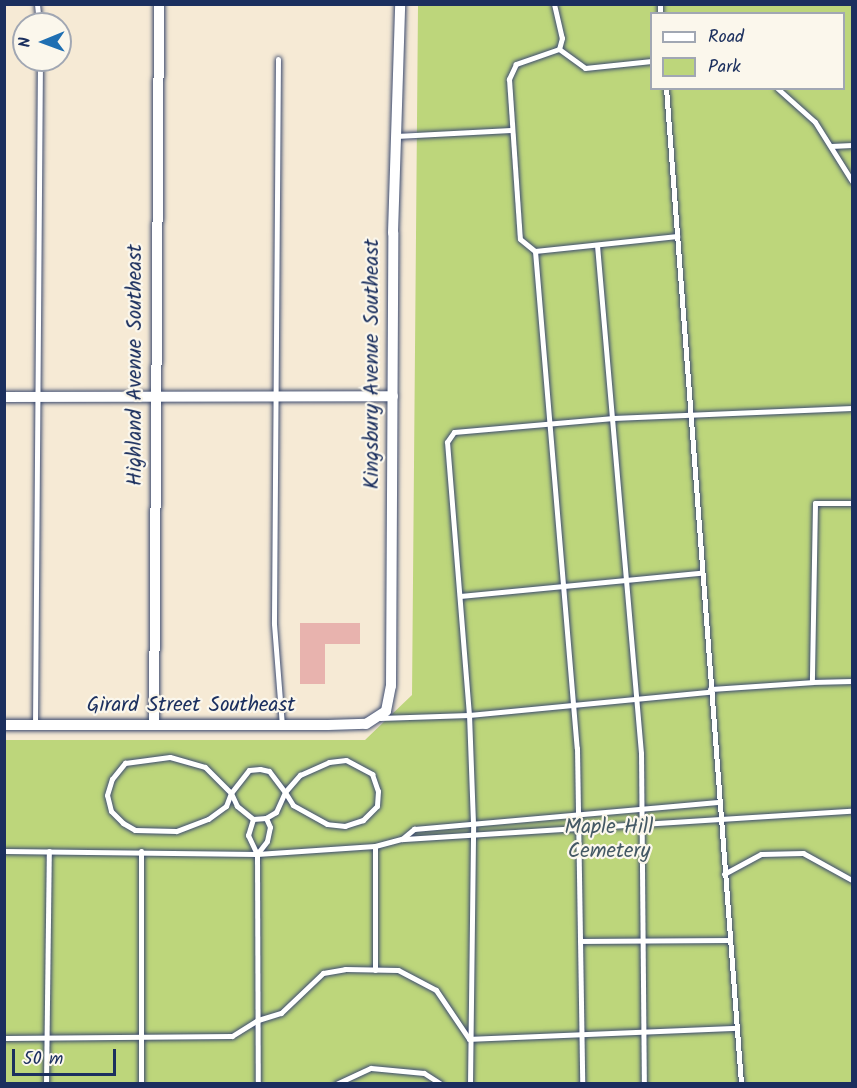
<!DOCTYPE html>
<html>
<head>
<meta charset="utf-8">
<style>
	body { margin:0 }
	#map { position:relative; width:857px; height:1088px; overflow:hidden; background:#f6ead5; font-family:Kalam,sans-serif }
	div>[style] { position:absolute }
	.green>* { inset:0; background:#bdd67b }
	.building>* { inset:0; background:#e8b3ae }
	.roads { filter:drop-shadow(0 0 2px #3c4b70) drop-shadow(0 0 2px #3c4b70) }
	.lane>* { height:5px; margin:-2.5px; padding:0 2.5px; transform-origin:2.5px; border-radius:2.5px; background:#fff }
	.street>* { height:10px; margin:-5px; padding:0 5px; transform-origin:5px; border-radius:5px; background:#fff }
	span { translate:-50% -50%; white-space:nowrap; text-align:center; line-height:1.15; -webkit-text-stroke:4.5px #fbf7ec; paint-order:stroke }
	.street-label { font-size:21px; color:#1b2f5e }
	.park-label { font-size:21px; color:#445965 }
	.frame { position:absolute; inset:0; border:6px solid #1b2f5e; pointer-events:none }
	.legend { position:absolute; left:650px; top:12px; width:195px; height:78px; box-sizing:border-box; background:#fbf7ec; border:2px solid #a1a7b3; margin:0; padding:8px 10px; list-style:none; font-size:18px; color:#1b2f5e }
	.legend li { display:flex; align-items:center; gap:12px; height:30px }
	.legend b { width:30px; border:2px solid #a1a7b3 }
	.north { position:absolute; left:12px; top:12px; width:60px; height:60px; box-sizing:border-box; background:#fbf7ec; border:2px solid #a1a7b3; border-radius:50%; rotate:269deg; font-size:16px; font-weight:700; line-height:24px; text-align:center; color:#1b2f5e }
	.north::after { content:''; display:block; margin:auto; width:21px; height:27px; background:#1f6fb2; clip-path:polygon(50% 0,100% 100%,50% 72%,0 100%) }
	.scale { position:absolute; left:12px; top:1049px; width:104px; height:27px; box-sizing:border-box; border:3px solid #1b2f5e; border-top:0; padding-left:8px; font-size:18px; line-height:21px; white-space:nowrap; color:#1b2f5e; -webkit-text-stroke:4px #fbf7ec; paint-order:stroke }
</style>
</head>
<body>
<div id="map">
	<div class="green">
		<div style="clip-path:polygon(evenodd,418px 5px,852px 5px,852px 1083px,5px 1084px,5px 740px,365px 740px,412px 695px,418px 5px,652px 14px,844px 14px,844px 88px,652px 88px,652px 14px)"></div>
	</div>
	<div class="building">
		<div style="clip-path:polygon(300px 623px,360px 623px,360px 644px,325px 644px,325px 684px,300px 684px)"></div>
	</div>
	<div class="roads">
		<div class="lane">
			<div style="left:37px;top:4px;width:20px;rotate:84deg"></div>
			<div style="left:554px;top:4px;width:35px;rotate:77deg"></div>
			<div style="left:562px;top:38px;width:11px;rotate:105deg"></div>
			<div style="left:559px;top:49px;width:46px;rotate:160.8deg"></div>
			<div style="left:516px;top:64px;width:17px;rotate:115deg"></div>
			<div style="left:509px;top:79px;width:160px;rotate:86.1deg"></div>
			<div style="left:520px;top:239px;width:19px;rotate:39deg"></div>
			<div style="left:535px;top:251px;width:499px;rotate:85.2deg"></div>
			<div style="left:577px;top:748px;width:336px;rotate:89.1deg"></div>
			<div style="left:660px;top:4px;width:10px;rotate:90deg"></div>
			<div style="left:559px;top:49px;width:32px;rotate:36deg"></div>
			<div style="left:585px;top:68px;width:67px;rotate:-6deg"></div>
			<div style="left:278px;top:59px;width:565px;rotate:90.41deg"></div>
			<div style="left:274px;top:624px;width:101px;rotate:85.5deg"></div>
			<div style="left:666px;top:88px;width:999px;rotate:85.69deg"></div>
			<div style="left:777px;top:88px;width:51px;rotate:41.8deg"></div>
			<div style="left:815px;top:122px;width:70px;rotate:57.9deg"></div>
			<div style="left:396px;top:136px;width:115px;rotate:-3deg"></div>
			<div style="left:831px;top:146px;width:21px;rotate:-3deg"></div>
			<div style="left:597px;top:245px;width:510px;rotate:85.05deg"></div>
			<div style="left:641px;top:753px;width:331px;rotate:89.5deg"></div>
			<div style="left:535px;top:251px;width:143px;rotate:-6deg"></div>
			<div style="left:852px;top:503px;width:37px;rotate:180deg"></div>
			<div style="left:815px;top:503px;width:179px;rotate:91deg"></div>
			<div style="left:812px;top:682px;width:40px;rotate:-1.4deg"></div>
			<div style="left:460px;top:596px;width:242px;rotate:-5.5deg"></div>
			<div style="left:710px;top:689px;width:102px;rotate:-3.9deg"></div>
			<div style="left:380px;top:718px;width:89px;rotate:-1.9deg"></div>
			<div style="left:469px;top:715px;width:242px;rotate:-5.5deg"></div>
			<div style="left:35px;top:725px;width:665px;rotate:-89.57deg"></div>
			<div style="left:170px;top:757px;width:36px;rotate:16deg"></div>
			<div style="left:205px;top:767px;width:37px;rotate:45deg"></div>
			<div style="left:231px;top:793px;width:14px;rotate:111deg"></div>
			<div style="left:226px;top:806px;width:22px;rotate:144deg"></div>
			<div style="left:208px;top:819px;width:34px;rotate:159deg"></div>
			<div style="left:176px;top:831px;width:41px;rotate:-178.6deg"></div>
			<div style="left:135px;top:830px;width:14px;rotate:-150deg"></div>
			<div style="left:123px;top:823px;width:17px;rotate:-135deg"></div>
			<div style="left:111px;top:811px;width:16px;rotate:-104deg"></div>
			<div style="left:107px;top:795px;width:17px;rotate:-73deg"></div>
			<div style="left:112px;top:779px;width:21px;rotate:-51deg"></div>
			<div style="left:125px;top:763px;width:45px;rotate:-7.6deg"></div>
			<div style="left:346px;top:760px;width:30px;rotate:28deg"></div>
			<div style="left:372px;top:774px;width:18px;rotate:71deg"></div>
			<div style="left:378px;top:791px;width:15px;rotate:94deg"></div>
			<div style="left:377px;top:806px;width:20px;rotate:135deg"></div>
			<div style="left:363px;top:820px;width:19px;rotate:162deg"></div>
			<div style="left:345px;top:826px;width:18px;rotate:-174deg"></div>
			<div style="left:327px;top:824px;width:39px;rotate:-151deg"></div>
			<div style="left:293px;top:805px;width:15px;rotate:-122deg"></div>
			<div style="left:285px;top:792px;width:23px;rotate:-49deg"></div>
			<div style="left:300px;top:775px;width:32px;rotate:-24deg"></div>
			<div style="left:329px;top:762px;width:17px;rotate:-7deg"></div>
			<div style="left:253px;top:819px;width:21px;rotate:-141deg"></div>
			<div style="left:237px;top:806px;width:14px;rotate:-115deg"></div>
			<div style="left:231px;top:793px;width:29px;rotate:-52deg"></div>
			<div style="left:249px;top:770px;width:11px;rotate:-5deg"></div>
			<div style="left:260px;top:769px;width:9px;rotate:13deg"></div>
			<div style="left:269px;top:771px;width:26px;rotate:53deg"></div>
			<div style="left:285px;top:792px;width:22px;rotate:114deg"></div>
			<div style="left:276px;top:812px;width:12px;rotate:149deg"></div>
			<div style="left:403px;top:839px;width:450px;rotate:-3.6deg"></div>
			<div style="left:4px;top:851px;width:253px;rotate:0.7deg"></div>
			<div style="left:257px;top:854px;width:118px;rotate:-3.9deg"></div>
			<div style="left:375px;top:846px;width:28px;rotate:-15deg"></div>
			<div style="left:402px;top:839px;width:16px;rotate:-40deg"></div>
			<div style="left:414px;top:829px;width:305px;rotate:-5.1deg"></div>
			<div style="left:257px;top:854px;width:16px;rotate:-52deg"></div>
			<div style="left:267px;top:841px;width:14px;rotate:-78deg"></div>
			<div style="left:270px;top:827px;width:10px;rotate:-114deg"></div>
			<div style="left:266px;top:818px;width:13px;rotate:176deg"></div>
			<div style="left:253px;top:819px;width:17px;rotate:107deg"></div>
			<div style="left:248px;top:835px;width:21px;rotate:65deg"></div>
			<div style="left:257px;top:854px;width:230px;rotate:89.8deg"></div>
			<div style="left:724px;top:874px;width:42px;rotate:-28.4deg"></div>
			<div style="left:761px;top:854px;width:42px;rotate:-1.4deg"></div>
			<div style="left:803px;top:853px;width:56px;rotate:28.9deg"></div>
			<div style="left:580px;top:941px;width:149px;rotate:-0.4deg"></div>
			<div style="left:375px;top:970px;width:124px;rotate:-90deg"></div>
			<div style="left:4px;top:1038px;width:228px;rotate:-0.5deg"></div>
			<div style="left:232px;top:1036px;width:31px;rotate:-32deg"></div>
			<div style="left:258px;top:1020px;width:24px;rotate:-17deg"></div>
			<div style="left:281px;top:1013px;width:58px;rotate:-43.6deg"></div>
			<div style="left:323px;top:973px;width:22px;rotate:-10deg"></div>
			<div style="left:345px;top:969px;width:53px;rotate:1.1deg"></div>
			<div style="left:398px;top:970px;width:43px;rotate:27.8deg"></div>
			<div style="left:436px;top:990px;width:59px;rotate:56deg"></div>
			<div style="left:469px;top:1039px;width:267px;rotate:-2.4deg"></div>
			<div style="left:46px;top:1084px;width:233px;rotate:-89.3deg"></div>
			<div style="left:141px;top:1084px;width:233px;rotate:-90deg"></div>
			<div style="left:336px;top:1084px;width:38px;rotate:-25deg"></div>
			<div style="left:371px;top:1068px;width:53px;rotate:5.4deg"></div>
			<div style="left:424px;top:1073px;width:20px;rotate:33deg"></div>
			<div style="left:470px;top:1084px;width:261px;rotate:-89.3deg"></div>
			<div style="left:473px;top:823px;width:108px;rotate:-92.1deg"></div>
			<div style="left:469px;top:715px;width:274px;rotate:-94.6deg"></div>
			<div style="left:447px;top:442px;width:12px;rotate:-55deg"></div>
			<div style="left:454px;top:432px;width:160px;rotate:-5deg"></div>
			<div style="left:613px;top:418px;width:239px;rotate:-2.4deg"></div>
		</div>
		<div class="street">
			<div style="left:4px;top:397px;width:389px;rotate:-0.1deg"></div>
			<div style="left:4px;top:725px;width:324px"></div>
			<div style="left:328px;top:725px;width:38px;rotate:-2deg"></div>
			<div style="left:366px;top:724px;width:24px;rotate:-33deg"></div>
			<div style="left:386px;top:711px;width:25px;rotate:-79deg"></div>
			<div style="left:391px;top:686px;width:453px;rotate:-89.7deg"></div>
			<div style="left:393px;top:233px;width:229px;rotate:-88.2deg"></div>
			<div style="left:154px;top:725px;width:721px;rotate:-89.6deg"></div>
		</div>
	</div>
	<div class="street-label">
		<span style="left:373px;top:364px;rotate:-90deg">Kingsbury Avenue Southeast</span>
		<span style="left:136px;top:365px;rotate:-90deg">Highland Avenue Southeast</span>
		<span style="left:191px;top:706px">Girard Street Southeast</span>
	</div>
	<div class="park-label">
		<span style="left:609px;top:840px">Maple Hill<br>Cemetery</span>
	</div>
	<div class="frame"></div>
	<ul class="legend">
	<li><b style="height:8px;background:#fff"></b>Road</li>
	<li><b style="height:16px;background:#bdd67b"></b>Park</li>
	</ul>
	<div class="north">N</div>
	<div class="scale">50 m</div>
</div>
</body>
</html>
